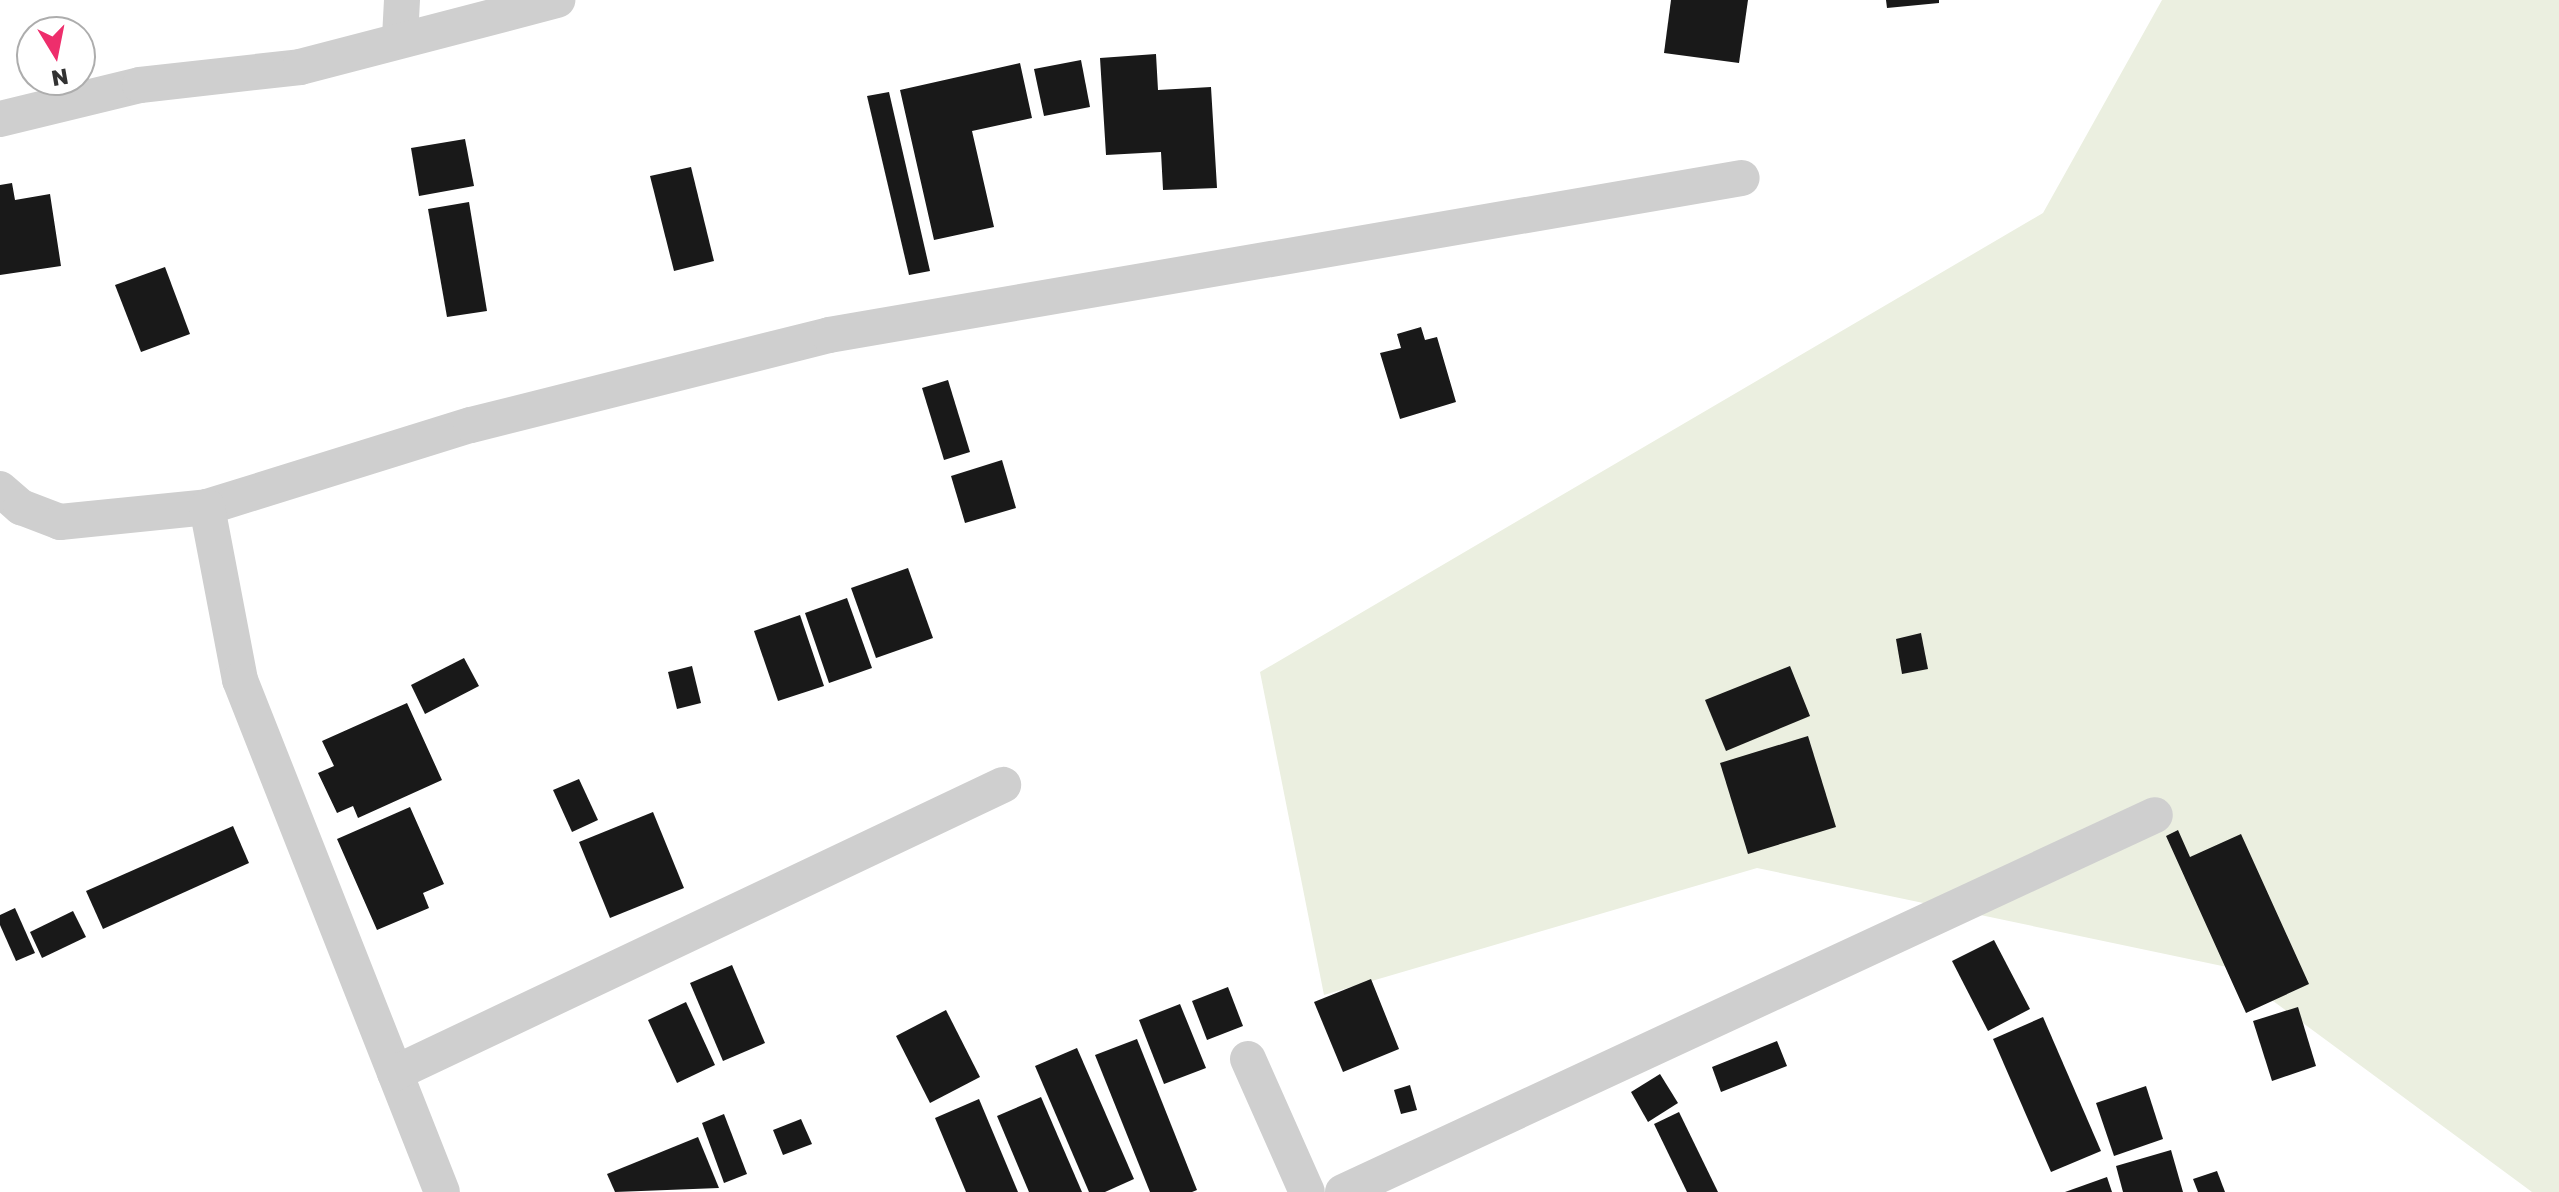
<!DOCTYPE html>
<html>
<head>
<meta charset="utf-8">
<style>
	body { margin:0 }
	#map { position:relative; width:2559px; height:1192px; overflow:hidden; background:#fff; font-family:"Golos Text",sans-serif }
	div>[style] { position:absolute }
	.green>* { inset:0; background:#ebefe0 }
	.building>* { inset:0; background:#191919 }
	.minor>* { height:36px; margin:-18px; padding:0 18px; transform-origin:18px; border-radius:18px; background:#cfcfcf }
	span { translate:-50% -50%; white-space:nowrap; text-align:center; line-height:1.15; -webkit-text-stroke:8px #fff; paint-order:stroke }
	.north { position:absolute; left:16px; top:16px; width:80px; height:80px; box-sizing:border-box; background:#fff; border:2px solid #adadad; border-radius:50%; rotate:170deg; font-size:22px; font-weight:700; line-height:32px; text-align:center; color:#323232 }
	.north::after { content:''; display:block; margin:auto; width:28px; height:36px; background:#ee2e6c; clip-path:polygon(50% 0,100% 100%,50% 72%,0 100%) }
</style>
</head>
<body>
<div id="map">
	<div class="green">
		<div style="clip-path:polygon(2162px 0,2559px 0,2559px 1192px,2532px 1192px,2227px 967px,1757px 868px,1324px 995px,1260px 672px,2043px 213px)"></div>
	</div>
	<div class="building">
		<div style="clip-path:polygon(1671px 0,1748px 0,1739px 63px,1664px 53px)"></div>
		<div style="clip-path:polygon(1886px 0,1939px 0,1939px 3px,1887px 8px)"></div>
		<div style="clip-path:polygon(1156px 54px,1158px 90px,1211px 87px,1217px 188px,1163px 190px,1161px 152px,1106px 155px,1100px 58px)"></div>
		<div style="clip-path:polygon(1081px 60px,1090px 107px,1044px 116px,1034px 69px)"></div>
		<div style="clip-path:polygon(1020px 63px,1032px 118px,972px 131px,994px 227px,934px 240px,900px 90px)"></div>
		<div style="clip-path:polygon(889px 92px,930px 271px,909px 275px,867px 96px)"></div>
		<div style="clip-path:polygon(465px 139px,474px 186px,419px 196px,411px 148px)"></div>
		<div style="clip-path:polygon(691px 167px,714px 261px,674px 271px,650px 176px)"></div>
		<div style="clip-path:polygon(12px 183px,15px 200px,50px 194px,61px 266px,0 275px,0 185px)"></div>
		<div style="clip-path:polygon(469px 202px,487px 311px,447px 317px,428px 209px)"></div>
		<div style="clip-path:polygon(165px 267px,190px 334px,141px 352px,115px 285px)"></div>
		<div style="clip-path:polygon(1421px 327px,1425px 340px,1437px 337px,1456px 402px,1400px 419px,1380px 353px,1401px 348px,1397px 334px)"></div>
		<div style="clip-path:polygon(948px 380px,970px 452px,944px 460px,922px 388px)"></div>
		<div style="clip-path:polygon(1002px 460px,1016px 508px,965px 523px,951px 476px)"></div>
		<div style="clip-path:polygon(908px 568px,933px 638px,876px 658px,851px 588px)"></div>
		<div style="clip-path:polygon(847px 598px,872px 668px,829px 683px,805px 613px)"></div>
		<div style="clip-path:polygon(800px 615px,824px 686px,778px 701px,754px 631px)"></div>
		<div style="clip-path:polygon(1921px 633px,1928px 669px,1902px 674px,1896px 639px)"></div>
		<div style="clip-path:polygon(464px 658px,479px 686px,425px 714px,411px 685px)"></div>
		<div style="clip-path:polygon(692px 666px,701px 703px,677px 709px,668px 672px)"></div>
		<div style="clip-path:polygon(1790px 666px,1810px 716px,1726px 751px,1705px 700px)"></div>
		<div style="clip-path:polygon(407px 703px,442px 780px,358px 818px,353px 806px,337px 813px,318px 773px,334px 766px,322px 741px)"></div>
		<div style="clip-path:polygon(1808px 736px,1836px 827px,1748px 854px,1720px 763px)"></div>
		<div style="clip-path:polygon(579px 779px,598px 820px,572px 832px,553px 790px)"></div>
		<div style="clip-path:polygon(410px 807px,444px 884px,423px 893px,429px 908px,377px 930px,337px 839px)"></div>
		<div style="clip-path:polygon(653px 812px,684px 888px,610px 918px,579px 842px)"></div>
		<div style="clip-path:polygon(233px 826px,249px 863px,103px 929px,86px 891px)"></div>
		<div style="clip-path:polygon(2178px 830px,2190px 857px,2241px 834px,2309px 984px,2246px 1013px,2166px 836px)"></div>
		<div style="clip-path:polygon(15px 908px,35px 953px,16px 961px,0 925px,0 915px)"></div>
		<div style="clip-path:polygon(73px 911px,86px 937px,42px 958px,30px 932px)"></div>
		<div style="clip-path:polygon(1994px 940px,2030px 1009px,1988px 1031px,1952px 961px)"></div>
		<div style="clip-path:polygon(732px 965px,765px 1043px,723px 1061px,690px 983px)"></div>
		<div style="clip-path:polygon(1371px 979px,1399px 1049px,1343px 1072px,1314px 1002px)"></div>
		<div style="clip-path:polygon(1228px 987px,1243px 1026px,1207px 1040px,1192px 1001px)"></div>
		<div style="clip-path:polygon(686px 1002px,715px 1065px,677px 1083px,648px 1020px)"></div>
		<div style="clip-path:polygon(1180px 1004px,1206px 1068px,1164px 1084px,1139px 1020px)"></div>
		<div style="clip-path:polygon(2298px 1007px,2316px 1066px,2272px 1081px,2253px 1021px)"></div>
		<div style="clip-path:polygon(946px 1010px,980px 1077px,930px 1103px,896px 1036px)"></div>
		<div style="clip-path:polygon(2043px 1017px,2101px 1151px,2051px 1172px,1993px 1039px)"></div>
		<div style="clip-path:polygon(1137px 1039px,1197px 1190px,1192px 1192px,1150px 1192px,1095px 1055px)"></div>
		<div style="clip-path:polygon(1777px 1041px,1787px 1066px,1721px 1092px,1712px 1067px)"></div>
		<div style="clip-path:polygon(1077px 1048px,1134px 1179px,1105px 1192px,1089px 1192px,1035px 1066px)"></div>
		<div style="clip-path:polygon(1660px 1074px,1678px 1103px,1648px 1122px,1631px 1092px)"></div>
		<div style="clip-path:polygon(1410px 1085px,1417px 1110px,1401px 1114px,1394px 1090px)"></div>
		<div style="clip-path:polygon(2146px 1086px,2163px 1139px,2114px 1156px,2096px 1103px)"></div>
		<div style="clip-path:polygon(1041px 1097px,1082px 1192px,1029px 1192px,997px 1116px)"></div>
		<div style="clip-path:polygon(979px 1099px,1018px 1192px,966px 1192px,935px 1118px)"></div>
		<div style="clip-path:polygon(1679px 1112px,1718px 1192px,1687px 1192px,1654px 1124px)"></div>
		<div style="clip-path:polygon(724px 1114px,747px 1174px,724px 1183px,702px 1123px)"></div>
		<div style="clip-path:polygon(801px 1119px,812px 1144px,783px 1155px,773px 1130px)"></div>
		<div style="clip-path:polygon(698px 1137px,719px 1188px,615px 1192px,607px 1174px)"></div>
		<div style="clip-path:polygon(2171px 1150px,2183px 1192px,2123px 1192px,2116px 1166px)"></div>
		<div style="clip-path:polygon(2217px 1171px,2225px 1192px,2198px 1192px,2193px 1179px)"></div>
		<div style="clip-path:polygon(2107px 1177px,2112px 1192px,2065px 1192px)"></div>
	</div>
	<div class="minor">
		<div style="left:400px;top:38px;width:38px;rotate:-87deg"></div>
		<div style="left:0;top:119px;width:144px;rotate:-13.7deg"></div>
		<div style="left:140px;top:85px;width:161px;rotate:-6.4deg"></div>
		<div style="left:300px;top:67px;width:266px;rotate:-14.6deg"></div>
		<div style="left:0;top:489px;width:28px;rotate:41deg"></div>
		<div style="left:21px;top:507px;width:42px;rotate:21deg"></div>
		<div style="left:60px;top:522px;width:148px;rotate:-5.8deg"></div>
		<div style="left:207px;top:507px;width:276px;rotate:-17.3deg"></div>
		<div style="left:471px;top:425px;width:369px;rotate:-14.1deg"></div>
		<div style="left:829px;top:335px;width:926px;rotate:-9.76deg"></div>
		<div style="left:207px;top:507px;width:176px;rotate:79.2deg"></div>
		<div style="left:240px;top:680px;width:550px;rotate:68.47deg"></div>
		<div style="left:1248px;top:1059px;width:145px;rotate:66.1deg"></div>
		<div style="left:395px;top:1073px;width:673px;rotate:-25.35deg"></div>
		<div style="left:1343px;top:1192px;width:895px;rotate:-24.9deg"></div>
	</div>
	<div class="north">N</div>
</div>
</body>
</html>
